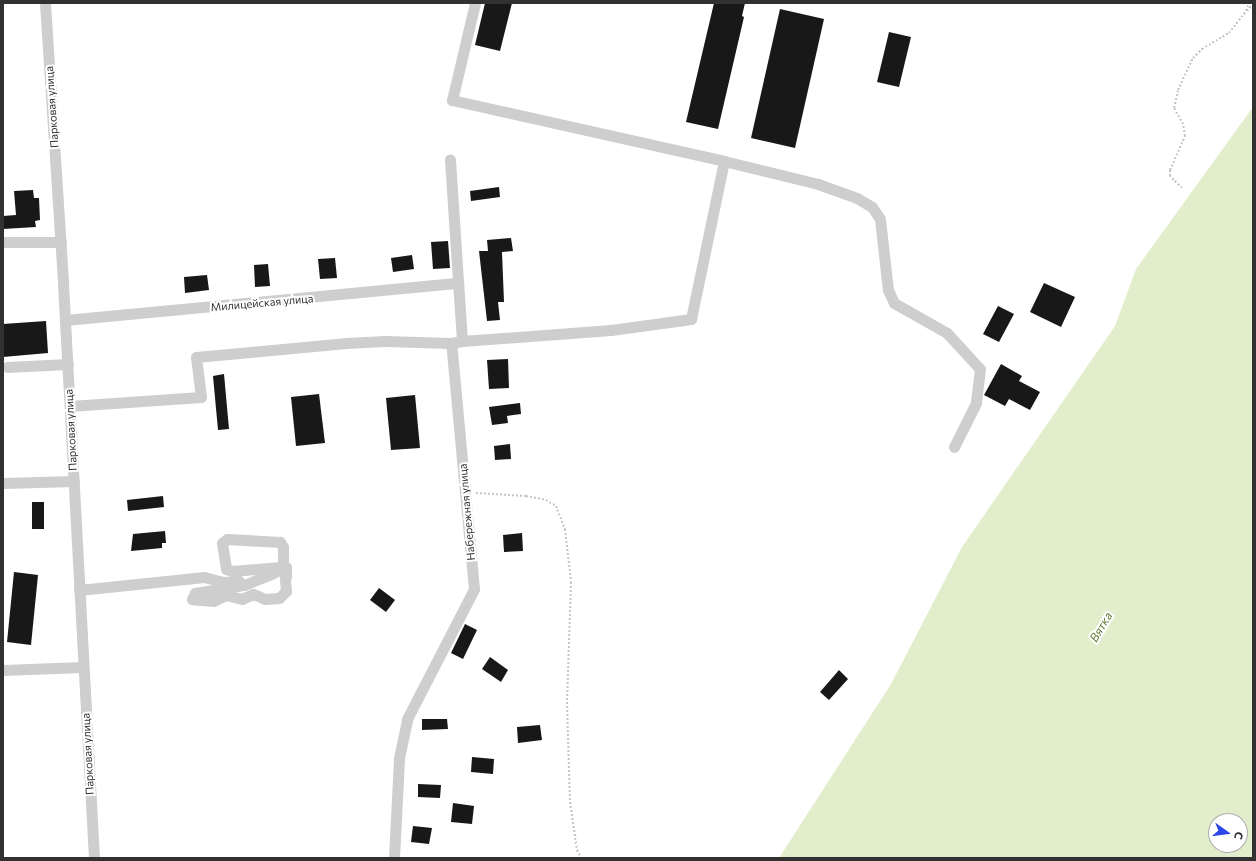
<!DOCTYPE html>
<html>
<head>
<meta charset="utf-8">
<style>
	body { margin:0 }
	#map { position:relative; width:1256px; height:861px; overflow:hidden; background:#fff; font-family:Commissioner,sans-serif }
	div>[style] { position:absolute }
	.water>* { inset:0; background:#e2eecb }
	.building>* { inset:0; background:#181818 }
	.path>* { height:2px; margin-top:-1px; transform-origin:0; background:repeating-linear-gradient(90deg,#c5c5c5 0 2px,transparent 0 4px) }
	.minor>* { height:11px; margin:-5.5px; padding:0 5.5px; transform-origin:5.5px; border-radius:5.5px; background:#cecece }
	span { translate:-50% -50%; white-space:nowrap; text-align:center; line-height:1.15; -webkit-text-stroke:4px #fff; paint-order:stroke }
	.street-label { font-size:11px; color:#313131 }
	.water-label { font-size:12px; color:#637c33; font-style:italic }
	.frame { position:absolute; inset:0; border:4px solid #313131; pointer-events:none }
	.north { position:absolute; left:1208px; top:813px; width:40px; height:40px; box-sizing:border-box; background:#fff; border:1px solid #adadad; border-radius:50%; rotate:104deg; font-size:11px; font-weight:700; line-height:16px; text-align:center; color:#313131 }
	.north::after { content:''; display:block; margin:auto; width:14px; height:18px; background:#2f46eb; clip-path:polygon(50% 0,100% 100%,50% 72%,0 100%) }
</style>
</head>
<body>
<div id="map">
	<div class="water">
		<div style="clip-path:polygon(evenodd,1253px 107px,1253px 858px,779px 858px,891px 684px,962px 547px,1115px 326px,1136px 269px,1253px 107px,1216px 821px,1240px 821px,1240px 845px,1216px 845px,1216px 821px)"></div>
	</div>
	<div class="building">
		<div style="clip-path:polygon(485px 3px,512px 3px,500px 51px,475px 45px)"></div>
		<div style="clip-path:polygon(714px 3px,745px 3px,742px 16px,744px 17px,718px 129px,686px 122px)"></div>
		<div style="clip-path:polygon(780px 9px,824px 19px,795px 148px,751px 138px)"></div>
		<div style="clip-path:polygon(889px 32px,911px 37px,899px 87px,877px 82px)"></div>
		<div style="clip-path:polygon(499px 187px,500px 197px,471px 201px,470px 191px)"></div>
		<div style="clip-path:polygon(33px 190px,34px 198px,39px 198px,40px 220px,35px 221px,36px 227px,3px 229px,3px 216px,16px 215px,14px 191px)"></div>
		<div style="clip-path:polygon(511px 238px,513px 251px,502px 252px,504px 302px,498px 302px,500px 320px,487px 321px,479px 251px,488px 251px,487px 240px)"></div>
		<div style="clip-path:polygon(448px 241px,450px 268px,433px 269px,431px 242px)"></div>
		<div style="clip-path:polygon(412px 255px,414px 269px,393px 272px,391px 258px)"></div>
		<div style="clip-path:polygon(335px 258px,337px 278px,320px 279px,318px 259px)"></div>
		<div style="clip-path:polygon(268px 264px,270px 286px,255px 287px,254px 265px)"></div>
		<div style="clip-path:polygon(207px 275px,209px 290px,185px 293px,184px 277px)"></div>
		<div style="clip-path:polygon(1044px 283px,1075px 297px,1061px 327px,1030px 312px)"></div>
		<div style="clip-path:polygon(998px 306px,1014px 314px,999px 342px,983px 334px)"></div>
		<div style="clip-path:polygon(46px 321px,48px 353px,3px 357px,3px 324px)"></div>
		<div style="clip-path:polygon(508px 359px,509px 388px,489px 389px,487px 360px)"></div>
		<div style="clip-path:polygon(1001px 364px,1022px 376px,1019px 381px,1040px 392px,1030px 410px,1009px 399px,1005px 406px,984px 395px)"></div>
		<div style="clip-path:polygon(224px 374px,229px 429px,218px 430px,213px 376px)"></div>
		<div style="clip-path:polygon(319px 394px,325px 443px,296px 446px,291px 397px)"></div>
		<div style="clip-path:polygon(415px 395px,420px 448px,391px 450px,386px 398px)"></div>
		<div style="clip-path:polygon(520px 403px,521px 414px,507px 416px,508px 423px,492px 425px,489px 407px)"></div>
		<div style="clip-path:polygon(510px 444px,511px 459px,495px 460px,494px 446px)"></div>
		<div style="clip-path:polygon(163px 496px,164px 507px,128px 511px,127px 500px)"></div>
		<div style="clip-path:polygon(32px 502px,44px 502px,44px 529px,32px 529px)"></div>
		<div style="clip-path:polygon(165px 531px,166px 543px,162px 543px,162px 548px,131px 551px,133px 534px)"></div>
		<div style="clip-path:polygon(522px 533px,523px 551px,504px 552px,503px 535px)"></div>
		<div style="clip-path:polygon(14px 572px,38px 575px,31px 645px,7px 642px)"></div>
		<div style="clip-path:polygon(379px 588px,395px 600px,386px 612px,370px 600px)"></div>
		<div style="clip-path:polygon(465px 624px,477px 630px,463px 659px,451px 653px)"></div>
		<div style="clip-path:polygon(490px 657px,508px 670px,501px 682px,482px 669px)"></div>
		<div style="clip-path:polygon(839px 670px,848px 679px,829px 700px,820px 692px)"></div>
		<div style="clip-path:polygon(422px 719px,447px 719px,448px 729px,422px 730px)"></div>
		<div style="clip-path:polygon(540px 725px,542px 740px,518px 743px,517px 727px)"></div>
		<div style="clip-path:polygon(472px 757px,494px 759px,493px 774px,471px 772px)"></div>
		<div style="clip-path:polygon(418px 784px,441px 785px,440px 798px,418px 797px)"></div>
		<div style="clip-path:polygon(453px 803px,474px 806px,472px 824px,451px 822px)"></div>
		<div style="clip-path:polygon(413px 826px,432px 828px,429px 844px,411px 842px)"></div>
	</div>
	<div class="path">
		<div style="left:1247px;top:11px;width:9px;rotate:-49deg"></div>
		<div style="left:1182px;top:188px;width:17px;rotate:-135deg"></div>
		<div style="left:1170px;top:176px;width:6px;rotate:-90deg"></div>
		<div style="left:1170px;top:170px;width:37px;rotate:-66deg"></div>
		<div style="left:1185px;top:136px;width:12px;rotate:-99deg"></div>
		<div style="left:1183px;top:124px;width:18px;rotate:-119deg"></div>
		<div style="left:1174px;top:108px;width:18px;rotate:-77deg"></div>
		<div style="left:1178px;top:90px;width:35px;rotate:-65deg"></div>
		<div style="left:1193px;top:58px;width:13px;rotate:-45deg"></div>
		<div style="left:1202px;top:49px;width:31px;rotate:-31deg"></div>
		<div style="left:1229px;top:33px;width:28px;rotate:-52deg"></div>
		<div style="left:1246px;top:11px;width:9px;rotate:-69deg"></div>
		<div style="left:476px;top:493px;width:50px;rotate:3.4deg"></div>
		<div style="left:526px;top:496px;width:20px;rotate:11deg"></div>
		<div style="left:546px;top:500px;width:12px;rotate:31deg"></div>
		<div style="left:556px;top:506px;width:25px;rotate:69deg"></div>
		<div style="left:565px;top:529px;width:53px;rotate:83.5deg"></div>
		<div style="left:571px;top:582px;width:120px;rotate:91.9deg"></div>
		<div style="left:567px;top:702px;width:100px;rotate:88.3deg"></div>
		<div style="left:570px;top:802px;width:49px;rotate:81.7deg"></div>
		<div style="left:577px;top:850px;width:9px;rotate:63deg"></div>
	</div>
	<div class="minor">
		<div style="left:45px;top:3px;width:282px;rotate:86.3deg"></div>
		<div style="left:63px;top:284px;width:575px;rotate:86.91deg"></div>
		<div style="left:475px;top:3px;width:100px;rotate:103.3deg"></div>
		<div style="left:452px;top:100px;width:279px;rotate:12.6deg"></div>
		<div style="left:3px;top:242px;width:58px"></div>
		<div style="left:65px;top:320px;width:395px;rotate:-5.4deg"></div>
		<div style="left:462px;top:341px;width:149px;rotate:-4.2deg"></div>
		<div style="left:611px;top:330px;width:81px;rotate:-7.8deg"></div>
		<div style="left:691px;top:319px;width:161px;rotate:-78.2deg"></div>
		<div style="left:724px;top:161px;width:97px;rotate:13.7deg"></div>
		<div style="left:818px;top:184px;width:41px;rotate:19.7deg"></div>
		<div style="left:857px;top:198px;width:17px;rotate:31deg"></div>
		<div style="left:872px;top:207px;width:14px;rotate:56deg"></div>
		<div style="left:880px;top:219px;width:71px;rotate:83.6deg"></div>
		<div style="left:888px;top:290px;width:14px;rotate:65deg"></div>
		<div style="left:894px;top:303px;width:61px;rotate:29.5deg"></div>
		<div style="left:947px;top:333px;width:49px;rotate:47.5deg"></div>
		<div style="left:980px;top:369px;width:34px;rotate:97deg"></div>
		<div style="left:976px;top:403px;width:49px;rotate:116.6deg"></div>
		<div style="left:7px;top:367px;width:61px;rotate:-2.8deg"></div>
		<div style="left:70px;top:406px;width:131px;rotate:-3.9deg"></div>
		<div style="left:201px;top:397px;width:40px;rotate:-97.1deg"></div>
		<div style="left:196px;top:357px;width:151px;rotate:-5.3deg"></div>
		<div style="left:346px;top:343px;width:39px;rotate:-3deg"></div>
		<div style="left:385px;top:341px;width:66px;rotate:1.7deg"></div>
		<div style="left:3px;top:483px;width:71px;rotate:-1.6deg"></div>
		<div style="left:284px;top:568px;width:23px;rotate:85deg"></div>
		<div style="left:286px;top:591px;width:10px;rotate:135deg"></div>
		<div style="left:279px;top:598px;width:14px;rotate:176deg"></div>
		<div style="left:265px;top:599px;width:13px;rotate:-157deg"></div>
		<div style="left:253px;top:594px;width:12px;rotate:156deg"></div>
		<div style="left:242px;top:599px;width:16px;rotate:-166deg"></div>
		<div style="left:226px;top:595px;width:14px;rotate:155deg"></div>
		<div style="left:213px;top:601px;width:21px;rotate:-175deg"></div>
		<div style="left:192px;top:599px;width:7px;rotate:-63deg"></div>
		<div style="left:195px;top:593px;width:50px;rotate:-9.3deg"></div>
		<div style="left:244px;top:585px;width:31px;rotate:-22deg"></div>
		<div style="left:273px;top:573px;width:8px;rotate:-30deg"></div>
		<div style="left:280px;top:569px;width:2px;rotate:-63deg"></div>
		<div style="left:281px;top:567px;width:4px;rotate:-56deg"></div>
		<div style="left:283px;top:564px;width:17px;rotate:-90deg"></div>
		<div style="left:283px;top:547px;width:6px;rotate:-121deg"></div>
		<div style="left:280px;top:542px;width:53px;rotate:-176.8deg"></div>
		<div style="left:227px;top:539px;width:6px;rotate:141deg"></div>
		<div style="left:222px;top:543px;width:26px;rotate:81deg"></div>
		<div style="left:226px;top:569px;width:6px;rotate:18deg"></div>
		<div style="left:232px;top:571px;width:49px;rotate:-4.7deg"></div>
		<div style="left:281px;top:567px;width:3px;rotate:18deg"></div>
		<div style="left:284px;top:568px;width:2px;rotate:-27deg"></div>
		<div style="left:286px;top:567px;width:10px;rotate:90deg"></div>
		<div style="left:79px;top:590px;width:126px;rotate:-5.9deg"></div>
		<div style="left:204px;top:577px;width:20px;rotate:15deg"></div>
		<div style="left:223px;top:582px;width:16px;rotate:-4deg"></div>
		<div style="left:3px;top:670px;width:80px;rotate:-2.1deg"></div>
		<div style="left:394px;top:858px;width:100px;rotate:-87.1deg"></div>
		<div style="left:399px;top:758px;width:40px;rotate:-78deg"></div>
		<div style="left:407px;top:719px;width:146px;rotate:-62.7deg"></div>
		<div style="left:474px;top:589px;width:247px;rotate:-95.3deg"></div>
		<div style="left:451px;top:343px;width:11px;rotate:-10deg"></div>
		<div style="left:462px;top:341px;width:182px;rotate:-93.8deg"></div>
	</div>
	<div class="street-label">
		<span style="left:52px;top:107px;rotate:-94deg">Парковая улица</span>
		<span style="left:262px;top:303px;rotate:-5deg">Милицейская улица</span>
		<span style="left:71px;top:430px;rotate:-93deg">Парковая улица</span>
		<span style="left:467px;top:512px;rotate:-95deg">Набережная улица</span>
		<span style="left:88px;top:754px;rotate:-93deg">Парковая улица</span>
	</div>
	<div class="water-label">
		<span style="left:1101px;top:627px;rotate:-59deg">Вятка</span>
	</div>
	<div class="frame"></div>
	<div class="north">С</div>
</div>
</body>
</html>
